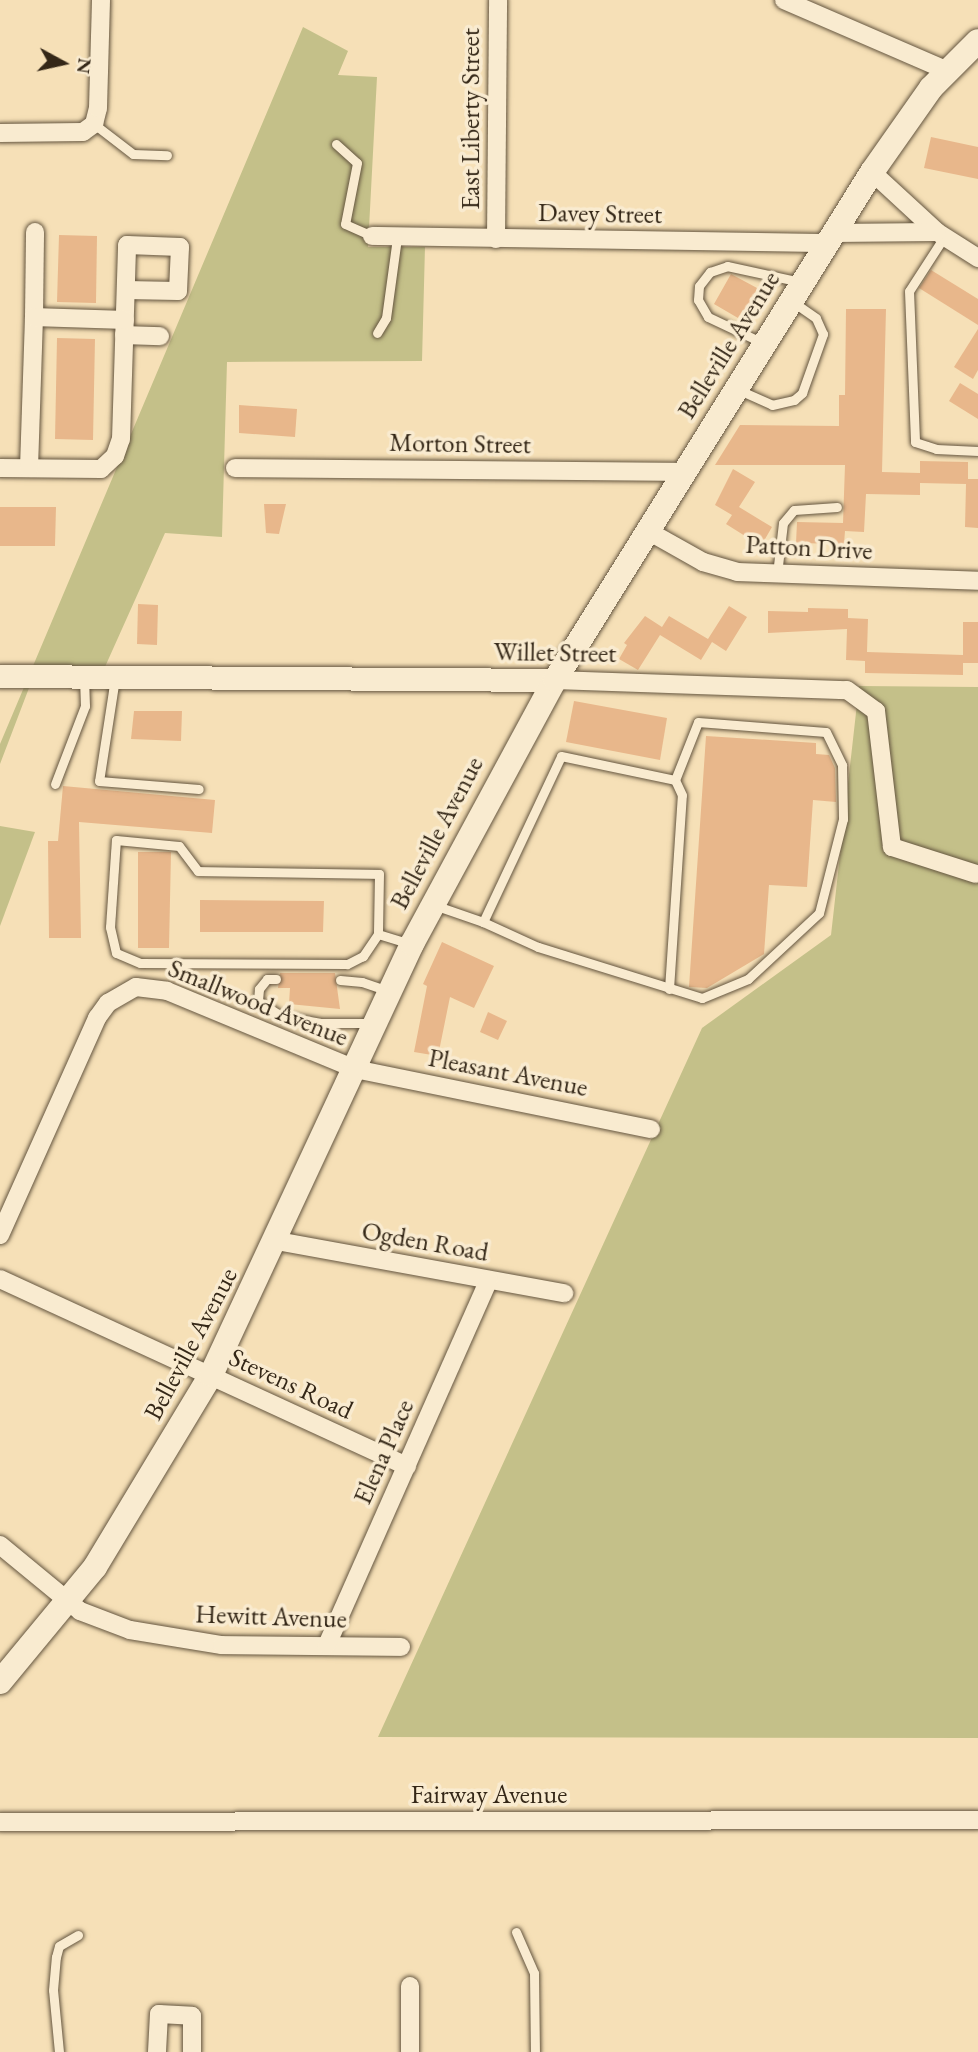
<!DOCTYPE html>
<html>
<head>
<meta charset="utf-8">
<style>
	body { margin:0 }
	#map { position:relative; width:978px; height:2052px; overflow:hidden; background:#f6e0b7; font-family:"EB Garamond",serif }
	div>[style] { position:absolute }
	.green>* { inset:0; background:#c4c089 }
	.building>* { inset:0; background:#e8b78b }
	.roads { filter:drop-shadow(0 0 2px #64553f) drop-shadow(0 0 2px #64553f) }
	.service>* { height:9px; margin:-4.5px; padding:0 4.5px; transform-origin:4.5px; border-radius:4.5px; background:#f9ebd0 }
	.minor>* { height:18px; margin:-9px; padding:0 9px; transform-origin:9px; border-radius:9px; background:#f9ebd0 }
	.tertiary>* { height:23px; margin:-11.5px; padding:0 11.5px; transform-origin:11.5px; border-radius:11.5px; background:#f9ebd0 }
	.secondary>* { height:24px; margin:-12px; padding:0 12px; transform-origin:12px; border-radius:12px; background:#f9ebd0 }
	span { translate:-50% -50%; white-space:nowrap; text-align:center; line-height:1.15; -webkit-text-stroke:7px #f9ebd0; paint-order:stroke }
	.street-label { font-size:26px; color:#342717 }
	.north { position:absolute; left:28px; top:28px; width:70px; height:70px; -webkit-text-stroke:5px #f9ebd0; paint-order:stroke; rotate:98deg; font-size:19px; font-weight:700; line-height:28px; text-align:center; color:#342717 }
	.north::after { content:''; display:block; margin:auto; width:24px; height:32px; background:#342717; clip-path:polygon(50% 0,100% 100%,50% 72%,0 100%) }
</style>
</head>
<body>
<div id="map">
	<div class="green">
		<div style="clip-path:polygon(303px 27px,348px 51px,338px 75px,377px 77px,368px 247px,425px 247px,422px 361px,227px 362px,222px 537px,165px 533px,100px 678px,29px 688px,0 764px,0 744px)"></div>
		<div style="clip-path:polygon(859px 686px,978px 687px,978px 1738px,378px 1737px,702px 1028px,831px 935px)"></div>
		<div style="clip-path:polygon(0 826px,35px 832px,0 926px)"></div>
	</div>
	<div class="building">
		<div style="clip-path:polygon(931px 137px,978px 147px,978px 179px,924px 168px)"></div>
		<div style="clip-path:polygon(59px 235px,97px 236px,96px 303px,57px 302px)"></div>
		<div style="clip-path:polygon(931px 270px,978px 299px,978px 325px,919px 288px)"></div>
		<div style="clip-path:polygon(731px 274px,757px 288px,748px 313px,743px 310px,738px 318px,714px 304px)"></div>
		<div style="clip-path:polygon(846px 309px,886px 309px,882px 472px,920px 473px,920px 461px,968px 462px,968px 479px,978px 479px,978px 528px,965px 527px,966px 484px,920px 483px,920px 495px,866px 494px,864px 532px,845px 531px,844px 544px,796px 543px,797px 522px,843px 523px,845px 465px,715px 465px,740px 425px,839px 426px,839px 395px,845px 395px)"></div>
		<div style="clip-path:polygon(978px 329px,978px 370px,973px 379px,954px 367px)"></div>
		<div style="clip-path:polygon(57px 338px,95px 339px,93px 440px,55px 439px)"></div>
		<div style="clip-path:polygon(960px 383px,978px 394px,978px 419px,949px 401px)"></div>
		<div style="clip-path:polygon(239px 405px,297px 409px,295px 437px,239px 433px)"></div>
		<div style="clip-path:polygon(733px 469px,755px 482px,739px 507px,772px 527px,761px 546px,726px 524px,732px 515px,715px 505px)"></div>
		<div style="clip-path:polygon(264px 504px,286px 504px,279px 534px,266px 533px)"></div>
		<div style="clip-path:polygon(0 507px,56px 507px,55px 546px,0 546px)"></div>
		<div style="clip-path:polygon(138px 604px,158px 605px,157px 645px,137px 644px)"></div>
		<div style="clip-path:polygon(729px 606px,747px 617px,726px 651px,712px 642px,701px 660px,660px 635px,638px 670px,619px 659px,627px 645px,624px 643px,645px 616px,662px 627px,669px 616px,708px 639px)"></div>
		<div style="clip-path:polygon(808px 608px,848px 609px,848px 618px,868px 619px,867px 652px,963px 655px,963px 622px,978px 622px,978px 663px,963px 663px,963px 675px,865px 673px,865px 661px,846px 660px,847px 629px,768px 633px,768px 611px,808px 612px)"></div>
		<div style="clip-path:polygon(574px 701px,667px 718px,660px 760px,566px 742px)"></div>
		<div style="clip-path:polygon(134px 711px,182px 711px,181px 741px,131px 739px)"></div>
		<div style="clip-path:polygon(706px 736px,816px 743px,816px 754px,829px 755px,835px 768px,836px 802px,813px 800px,807px 887px,769px 885px,764px 954px,707px 988px,689px 987px)"></div>
		<div style="clip-path:polygon(63px 786px,215px 800px,212px 833px,79px 822px,81px 938px,49px 938px,48px 841px,58px 841px)"></div>
		<div style="clip-path:polygon(138px 852px,171px 852px,169px 948px,138px 948px)"></div>
		<div style="clip-path:polygon(200px 900px,324px 901px,323px 932px,200px 932px)"></div>
		<div style="clip-path:polygon(442px 942px,494px 966px,474px 1008px,450px 997px,438px 1056px,414px 1052px,427px 986px,423px 984px)"></div>
		<div style="clip-path:polygon(280px 973px,335px 973px,340px 1009px,289px 1004px,290px 988px,278px 988px)"></div>
		<div style="clip-path:polygon(488px 1012px,507px 1021px,498px 1040px,480px 1032px)"></div>
	</div>
	<div class="roads">
		<div class="service">
			<div style="left:94px;top:124px;width:49px;rotate:37.6deg"></div>
			<div style="left:133px;top:154px;width:34px;rotate:2deg"></div>
			<div style="left:336px;top:144px;width:28px;rotate:42deg"></div>
			<div style="left:357px;top:163px;width:62px;rotate:101.1deg"></div>
			<div style="left:345px;top:224px;width:30px;rotate:24deg"></div>
			<div style="left:944px;top:237px;width:64px;rotate:122.9deg"></div>
			<div style="left:909px;top:291px;width:151px;rotate:87.7deg"></div>
			<div style="left:915px;top:442px;width:22px;rotate:18deg"></div>
			<div style="left:936px;top:449px;width:42px;rotate:2.7deg"></div>
			<div style="left:377px;top:333px;width:17px;rotate:-59deg"></div>
			<div style="left:386px;top:318px;width:81px;rotate:-82.2deg"></div>
			<div style="left:763px;top:343px;width:61px;rotate:-154.7deg"></div>
			<div style="left:708px;top:317px;width:20px;rotate:-120deg"></div>
			<div style="left:698px;top:300px;width:14px;rotate:-86deg"></div>
			<div style="left:699px;top:286px;width:18px;rotate:-52deg"></div>
			<div style="left:710px;top:272px;width:18px;rotate:-19deg"></div>
			<div style="left:727px;top:266px;width:76px;rotate:12.2deg"></div>
			<div style="left:739px;top:390px;width:36px;rotate:24deg"></div>
			<div style="left:772px;top:405px;width:23px;rotate:-13deg"></div>
			<div style="left:794px;top:400px;width:11px;rotate:-41deg"></div>
			<div style="left:802px;top:393px;width:63px;rotate:-70.4deg"></div>
			<div style="left:823px;top:334px;width:17px;rotate:-114deg"></div>
			<div style="left:816px;top:318px;width:28px;rotate:-145deg"></div>
			<div style="left:777px;top:574px;width:51px;rotate:-83.3deg"></div>
			<div style="left:783px;top:523px;width:17px;rotate:-50deg"></div>
			<div style="left:794px;top:510px;width:43px;rotate:-4deg"></div>
			<div style="left:115px;top:678px;width:104px;rotate:98.8deg"></div>
			<div style="left:99px;top:781px;width:100px;rotate:4.6deg"></div>
			<div style="left:55px;top:784px;width:84px;rotate:-69deg"></div>
			<div style="left:85px;top:706px;width:28px;rotate:-92deg"></div>
			<div style="left:116px;top:840px;width:63px;rotate:5.4deg"></div>
			<div style="left:179px;top:846px;width:31px;rotate:53deg"></div>
			<div style="left:198px;top:871px;width:181px;rotate:0.9deg"></div>
			<div style="left:379px;top:874px;width:60px;rotate:91deg"></div>
			<div style="left:378px;top:934px;width:27px;rotate:124deg"></div>
			<div style="left:363px;top:956px;width:18px;rotate:153deg"></div>
			<div style="left:347px;top:964px;width:207px;rotate:-179.7deg"></div>
			<div style="left:140px;top:963px;width:26px;rotate:-157deg"></div>
			<div style="left:116px;top:953px;width:27px;rotate:-103deg"></div>
			<div style="left:110px;top:927px;width:87px;rotate:-86.1deg"></div>
			<div style="left:434px;top:905px;width:52px;rotate:19.1deg"></div>
			<div style="left:483px;top:922px;width:183px;rotate:-64.8deg"></div>
			<div style="left:561px;top:756px;width:116px;rotate:11.9deg"></div>
			<div style="left:675px;top:780px;width:62px;rotate:-68.4deg"></div>
			<div style="left:698px;top:722px;width:128px;rotate:4.5deg"></div>
			<div style="left:826px;top:732px;width:37px;rotate:64deg"></div>
			<div style="left:842px;top:765px;width:54px;rotate:88.9deg"></div>
			<div style="left:843px;top:819px;width:97px;rotate:104.3deg"></div>
			<div style="left:819px;top:913px;width:97px;rotate:137.1deg"></div>
			<div style="left:748px;top:979px;width:50px;rotate:157.6deg"></div>
			<div style="left:702px;top:998px;width:172px;rotate:-162.7deg"></div>
			<div style="left:538px;top:947px;width:60px;rotate:-155.6deg"></div>
			<div style="left:378px;top:934px;width:34px;rotate:17deg"></div>
			<div style="left:276px;top:979px;width:9px;rotate:180deg"></div>
			<div style="left:267px;top:979px;width:13px;rotate:129deg"></div>
			<div style="left:259px;top:989px;width:12px;rotate:95deg"></div>
			<div style="left:258px;top:1001px;width:27px;rotate:33deg"></div>
			<div style="left:281px;top:1016px;width:39px;rotate:10deg"></div>
			<div style="left:319px;top:1023px;width:52px"></div>
			<div style="left:340px;top:980px;width:22px;rotate:5deg"></div>
			<div style="left:362px;top:982px;width:28px;rotate:19deg"></div>
			<div style="left:669px;top:989px;width:194px;rotate:-86.2deg"></div>
			<div style="left:682px;top:795px;width:17px;rotate:-115deg"></div>
			<div style="left:516px;top:1932px;width:45px;rotate:66.3deg"></div>
			<div style="left:534px;top:1973px;width:79px;rotate:89.3deg"></div>
			<div style="left:59px;top:2052px;width:62px;rotate:-95.5deg"></div>
			<div style="left:53px;top:1990px;width:33px;rotate:-85deg"></div>
			<div style="left:56px;top:1957px;width:11px;rotate:-75deg"></div>
			<div style="left:59px;top:1946px;width:22px;rotate:-30deg"></div>
		</div>
		<div class="minor">
			<div style="left:784px;top:0;width:176px;rotate:23.4deg"></div>
			<div style="left:0;top:133px;width:83px;rotate:-0.7deg"></div>
			<div style="left:83px;top:132px;width:14px;rotate:-36deg"></div>
			<div style="left:94px;top:124px;width:16px;rotate:-76deg"></div>
			<div style="left:98px;top:108px;width:108px;rotate:-88.4deg"></div>
			<div style="left:872px;top:172px;width:88px;rotate:42.7deg"></div>
			<div style="left:937px;top:232px;width:49px;rotate:32.4deg"></div>
			<div style="left:833px;top:233px;width:104px;rotate:-0.6deg"></div>
			<div style="left:372px;top:236px;width:455px;rotate:0.9deg"></div>
			<div style="left:496px;top:239px;width:239px;rotate:-89.5deg"></div>
			<div style="left:34px;top:317px;width:85px;rotate:-89.3deg"></div>
			<div style="left:124px;top:335px;width:36px;rotate:2deg"></div>
			<div style="left:0;top:468px;width:101px;rotate:0.6deg"></div>
			<div style="left:101px;top:469px;width:19px;rotate:-43deg"></div>
			<div style="left:115px;top:456px;width:18px;rotate:-71deg"></div>
			<div style="left:121px;top:439px;width:194px;rotate:-88.2deg"></div>
			<div style="left:127px;top:245px;width:53px;rotate:2.2deg"></div>
			<div style="left:180px;top:247px;width:44px;rotate:92.6deg"></div>
			<div style="left:178px;top:291px;width:52px;rotate:-178.9deg"></div>
			<div style="left:29px;top:468px;width:151px;rotate:-88.1deg"></div>
			<div style="left:34px;top:317px;width:91px;rotate:1.9deg"></div>
			<div style="left:235px;top:468px;width:449px;rotate:0.5deg"></div>
			<div style="left:648px;top:531px;width:63px;rotate:29.4deg"></div>
			<div style="left:703px;top:562px;width:35px;rotate:16deg"></div>
			<div style="left:737px;top:572px;width:241px;rotate:2.1deg"></div>
			<div style="left:555px;top:680px;width:292px;rotate:2deg"></div>
			<div style="left:847px;top:690px;width:36px;rotate:36deg"></div>
			<div style="left:876px;top:711px;width:137px;rotate:83.3deg"></div>
			<div style="left:892px;top:847px;width:88px;rotate:17.8deg"></div>
			<div style="left:0;top:1235px;width:238px;rotate:-65.9deg"></div>
			<div style="left:97px;top:1018px;width:19px;rotate:-54deg"></div>
			<div style="left:108px;top:1003px;width:32px;rotate:-30deg"></div>
			<div style="left:136px;top:987px;width:31px;rotate:7deg"></div>
			<div style="left:167px;top:991px;width:204px;rotate:22.5deg"></div>
			<div style="left:355px;top:1069px;width:302px;rotate:11.5deg"></div>
			<div style="left:277px;top:1241px;width:292px;rotate:10.3deg"></div>
			<div style="left:0;top:1279px;width:448px;rotate:24.7deg"></div>
			<div style="left:0;top:1545px;width:104px;rotate:39.5deg"></div>
			<div style="left:80px;top:1611px;width:53px;rotate:20.8deg"></div>
			<div style="left:130px;top:1630px;width:93px;rotate:9.3deg"></div>
			<div style="left:222px;top:1645px;width:179px;rotate:0.6deg"></div>
			<div style="left:327px;top:1645px;width:399px;rotate:-66.1deg"></div>
			<div style="left:0;top:1822px;width:978px;rotate:-0.12deg"></div>
			<div style="left:157px;top:2052px;width:38px;rotate:-87deg"></div>
			<div style="left:159px;top:2014px;width:33px;rotate:3deg"></div>
			<div style="left:192px;top:2016px;width:36px;rotate:90deg"></div>
			<div style="left:410px;top:2052px;width:66px;rotate:-90deg"></div>
		</div>
		<div class="tertiary">
			<div style="left:0;top:676px;width:555px;rotate:0.41deg"></div>
		</div>
		<div class="secondary">
			<div style="left:0;top:1682px;width:149px;rotate:-50.4deg"></div>
			<div style="left:95px;top:1567px;width:224px;rotate:-58.9deg"></div>
			<div style="left:211px;top:1375px;width:476px;rotate:-65deg"></div>
			<div style="left:412px;top:944px;width:300px;rotate:-61.6deg"></div>
			<div style="left:555px;top:680px;width:599px;rotate:-58.04deg"></div>
			<div style="left:872px;top:172px;width:103px;rotate:-54.9deg"></div>
			<div style="left:931px;top:88px;width:66px;rotate:-45deg"></div>
		</div>
	</div>
	<div class="street-label">
		<span style="left:471px;top:119px;rotate:-90deg">East Liberty Street</span>
		<span style="left:600px;top:214px;rotate:1deg">Davey Street</span>
		<span style="left:729px;top:345px;rotate:-58deg">Belleville Avenue</span>
		<span style="left:460px;top:444px;rotate:1deg">Morton Street</span>
		<span style="left:809px;top:548px;rotate:3deg">Patton Drive</span>
		<span style="left:555px;top:653px;rotate:1deg">Willet Street</span>
		<span style="left:437px;top:833px;rotate:-62deg">Belleville Avenue</span>
		<span style="left:258px;top:1003px;rotate:22deg">Smallwood Avenue</span>
		<span style="left:508px;top:1073px;rotate:11deg">Pleasant Avenue</span>
		<span style="left:425px;top:1242px;rotate:10deg">Ogden Road</span>
		<span style="left:191px;top:1344px;rotate:-62deg">Belleville Avenue</span>
		<span style="left:291px;top:1384px;rotate:25deg">Stevens Road</span>
		<span style="left:384px;top:1452px;rotate:-66deg">Elena Place</span>
		<span style="left:271px;top:1617px;rotate:2deg">Hewitt Avenue</span>
		<span style="left:489px;top:1795px">Fairway Avenue</span>
	</div>
	<div class="north">N</div>
</div>
</body>
</html>
